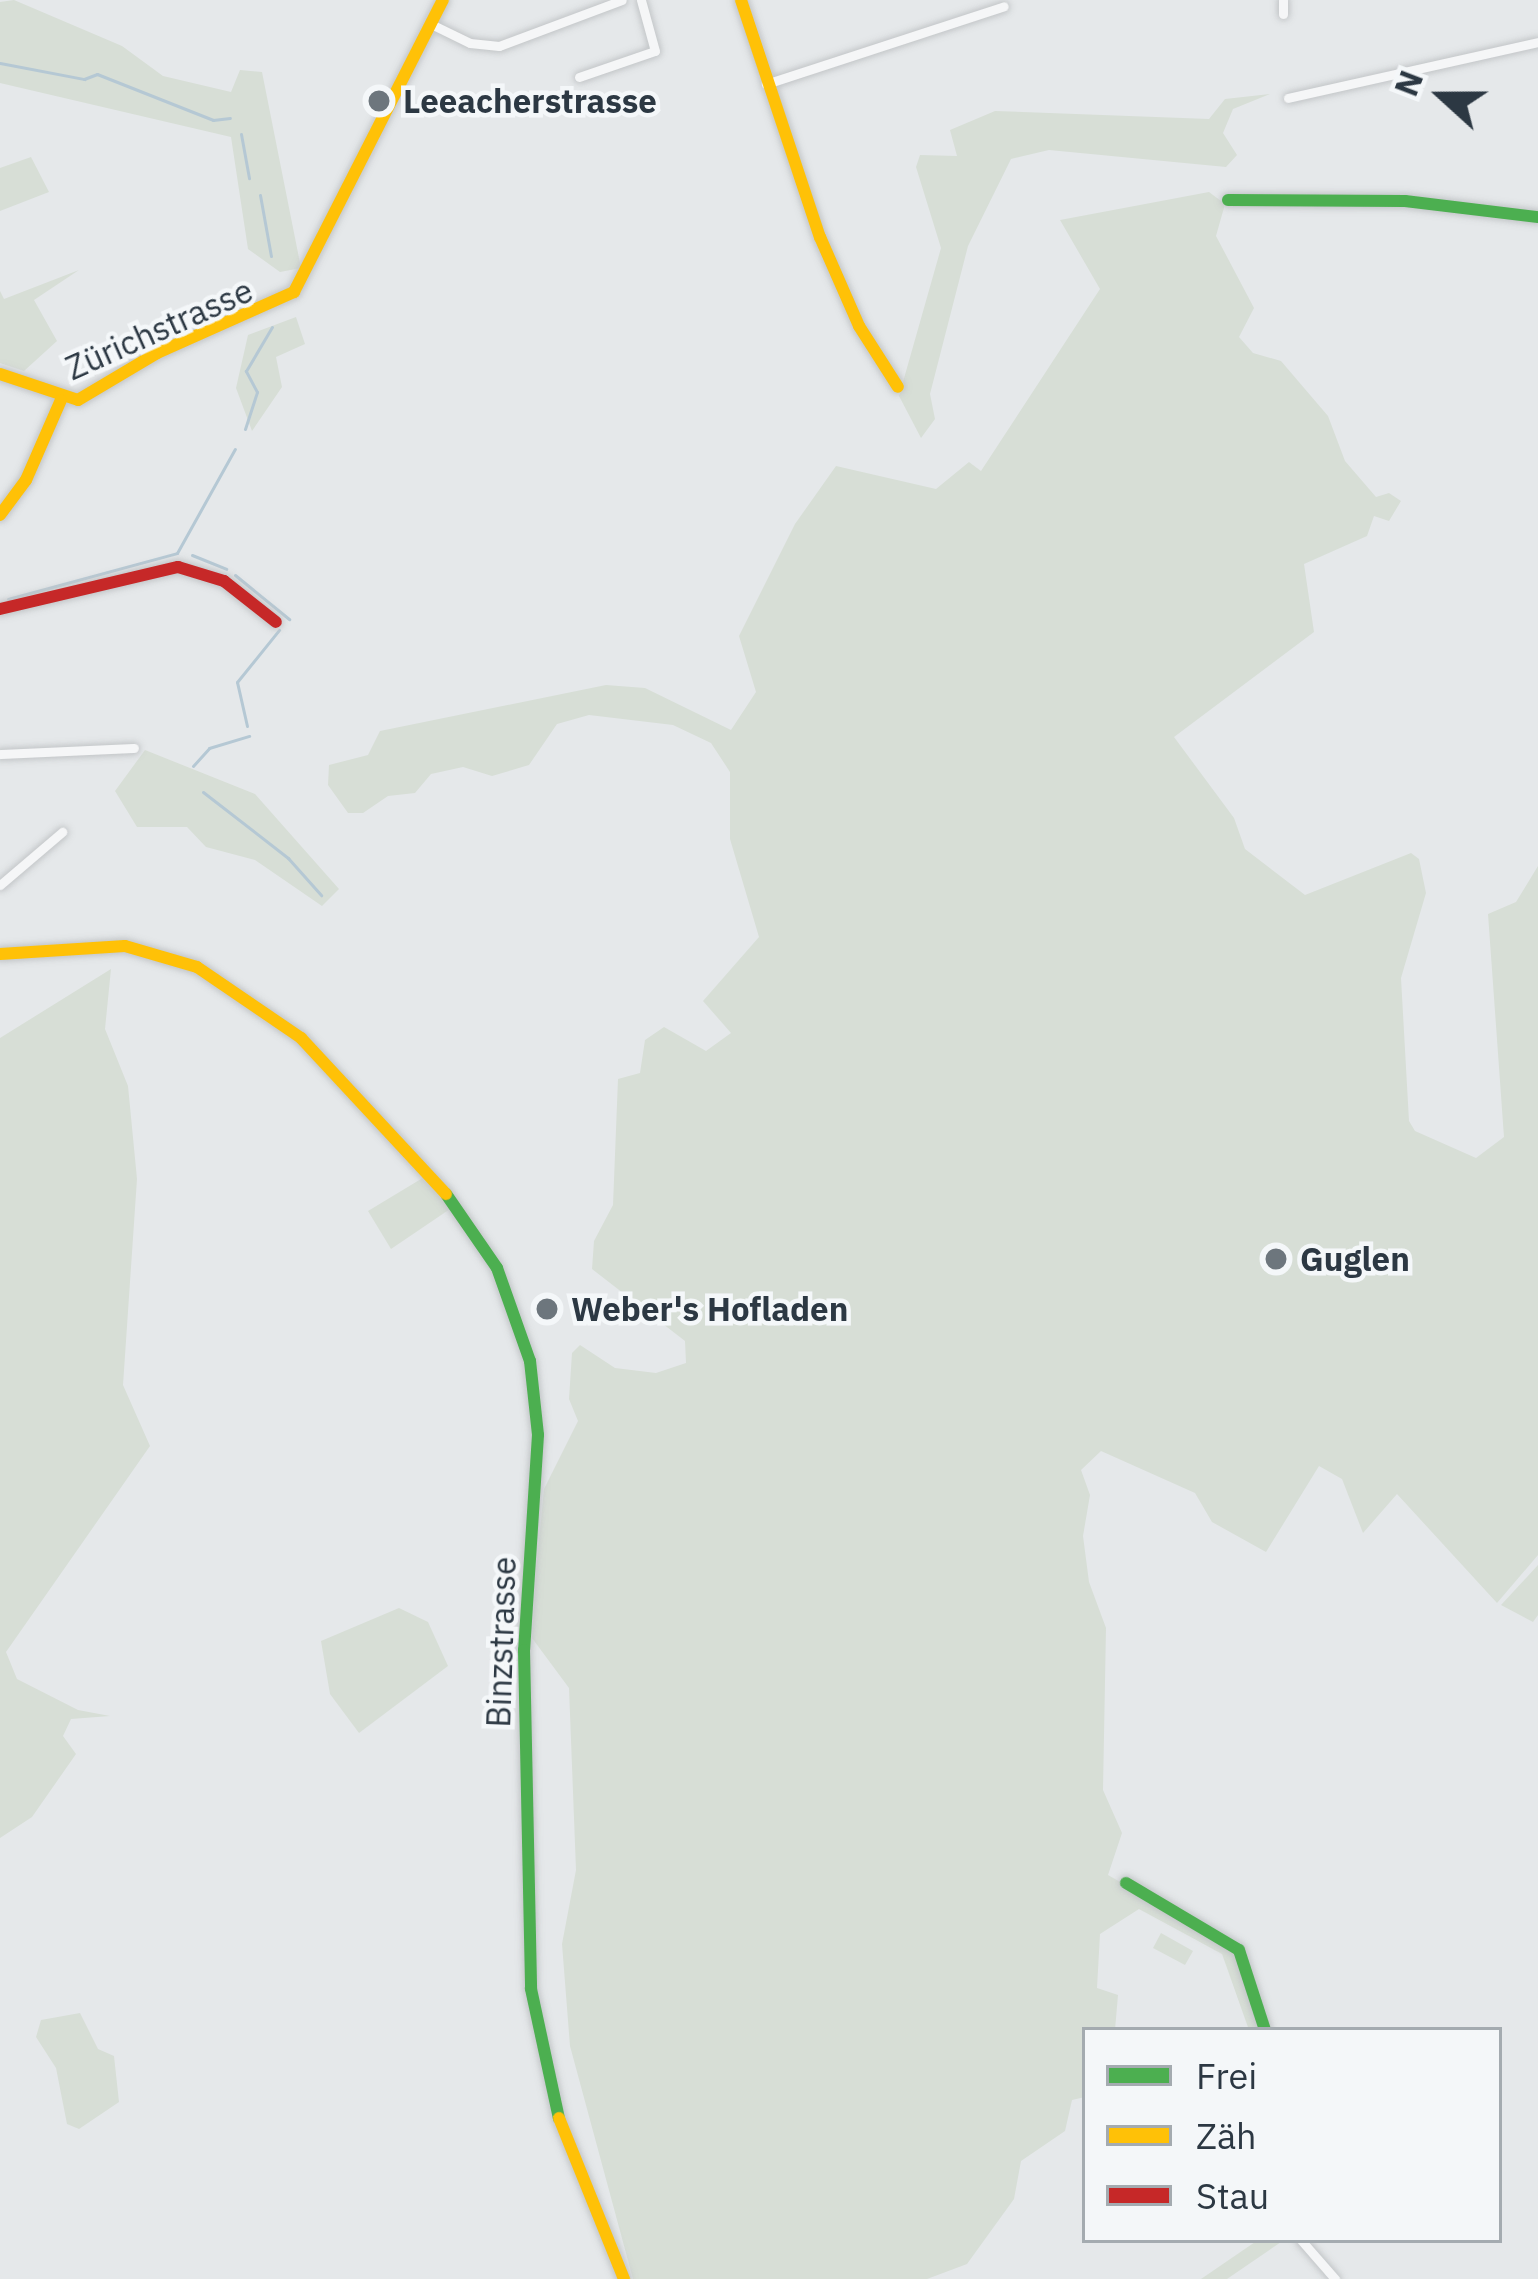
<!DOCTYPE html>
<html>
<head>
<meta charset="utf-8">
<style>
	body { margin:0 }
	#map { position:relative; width:1538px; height:2279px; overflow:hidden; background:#e5e8ea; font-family:"IBM Plex Sans",sans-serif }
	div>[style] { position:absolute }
	.green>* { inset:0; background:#d7ded6 }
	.stream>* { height:3px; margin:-1.5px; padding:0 1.5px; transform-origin:1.5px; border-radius:1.5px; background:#b5c8d4 }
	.roads { filter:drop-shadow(0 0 3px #c3c6c8) drop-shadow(0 0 3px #c3c6c8) }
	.street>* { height:9px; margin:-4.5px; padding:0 4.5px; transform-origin:4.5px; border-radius:4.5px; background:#f5f6f7 }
	.fast>* { height:12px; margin:-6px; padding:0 6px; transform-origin:6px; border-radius:6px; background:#4caf50 }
	.slow>* { height:12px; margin:-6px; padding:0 6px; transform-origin:6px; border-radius:6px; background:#ffc107 }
	.jam>* { height:12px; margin:-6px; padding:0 6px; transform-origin:6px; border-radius:6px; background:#c62828 }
	.dots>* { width:33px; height:33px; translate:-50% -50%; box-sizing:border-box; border:6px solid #f4f7f9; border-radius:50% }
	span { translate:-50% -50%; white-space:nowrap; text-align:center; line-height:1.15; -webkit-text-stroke:9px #f4f7f9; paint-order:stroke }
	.poi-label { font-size:33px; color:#2c3843; font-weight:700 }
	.left { translate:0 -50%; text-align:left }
	.street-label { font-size:33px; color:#2c3843 }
	.legend { position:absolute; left:1082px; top:2027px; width:420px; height:216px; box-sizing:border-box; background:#f4f7f9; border:3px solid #a4abb0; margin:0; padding:15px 21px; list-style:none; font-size:36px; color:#2c3843 }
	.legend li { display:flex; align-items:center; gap:24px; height:60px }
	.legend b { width:60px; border:3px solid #a4abb0 }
	.north { position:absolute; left:1382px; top:36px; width:120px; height:120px; -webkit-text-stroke:9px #f4f7f9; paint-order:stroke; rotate:291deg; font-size:33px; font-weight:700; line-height:48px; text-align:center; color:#2c3843 }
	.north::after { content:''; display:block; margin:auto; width:42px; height:54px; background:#2c3843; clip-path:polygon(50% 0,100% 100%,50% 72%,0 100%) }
</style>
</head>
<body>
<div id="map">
	<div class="green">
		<div style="clip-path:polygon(14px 0,122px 46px,163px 76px,231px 92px,240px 70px,262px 72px,301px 268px,280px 272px,248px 249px,231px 137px,0 83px,0 2px)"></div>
		<div style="clip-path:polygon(1270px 94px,1233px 109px,1223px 133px,1237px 155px,1226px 167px,1049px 150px,1011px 159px,968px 246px,930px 394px,935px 419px,921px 438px,899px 396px,941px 248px,916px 167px,920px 155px,957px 156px,950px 130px,995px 111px,1209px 119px,1225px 99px)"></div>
		<div style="clip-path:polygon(31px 157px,49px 192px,0 211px,0 168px)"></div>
		<div style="clip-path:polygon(1209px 192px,1225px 204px,1216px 236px,1254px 308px,1239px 337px,1253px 353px,1281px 361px,1328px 416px,1345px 461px,1376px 497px,1389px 493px,1401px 501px,1389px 521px,1374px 516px,1367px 536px,1304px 564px,1314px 632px,1174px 737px,1234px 818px,1245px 849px,1305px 895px,1411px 853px,1419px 859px,1426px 893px,1401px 978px,1409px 1121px,1415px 1131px,1476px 1158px,1504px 1137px,1488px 914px,1516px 902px,1538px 866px,1538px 1555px,1497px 1603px,1397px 1494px,1363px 1533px,1342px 1479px,1319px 1466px,1266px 1552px,1212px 1522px,1195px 1493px,1101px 1451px,1081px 1470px,1090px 1495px,1083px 1536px,1089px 1582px,1106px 1628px,1103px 1790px,1122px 1833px,1108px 1875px,1239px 1950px,1265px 2030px,1249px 2030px,1222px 1954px,1139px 1909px,1100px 1934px,1097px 1988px,1118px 1995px,1115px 2030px,1085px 2030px,1085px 2097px,1072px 2100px,1065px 2131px,1021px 2161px,1014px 2199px,967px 2264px,927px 2279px,633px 2279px,570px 2046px,562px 1944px,576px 1870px,569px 1688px,532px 1638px,536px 1572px,544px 1489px,578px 1421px,569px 1399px,572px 1353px,580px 1345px,615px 1368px,656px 1373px,686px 1363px,685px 1341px,592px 1269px,594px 1241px,613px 1205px,618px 1079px,640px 1073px,645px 1040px,664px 1027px,706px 1051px,731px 1033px,703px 1001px,759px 937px,730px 839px,730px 772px,711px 743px,673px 725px,589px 715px,557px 724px,529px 765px,492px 776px,463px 767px,431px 774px,415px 793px,388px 796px,363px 813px,348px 813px,328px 785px,329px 765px,368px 755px,380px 731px,606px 685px,645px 688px,731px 730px,756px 692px,739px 636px,795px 524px,836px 466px,936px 489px,969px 462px,981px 471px,1100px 289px,1060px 220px)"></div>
		<div style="clip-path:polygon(79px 270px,34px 300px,57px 341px,24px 371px,0 363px,0 291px,4px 299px)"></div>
		<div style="clip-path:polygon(296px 317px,305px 344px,276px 357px,282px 387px,252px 431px,236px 388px,248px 335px)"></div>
		<div style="clip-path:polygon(145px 750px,255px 794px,339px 889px,322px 906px,255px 860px,206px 847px,187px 827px,137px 827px,115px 791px)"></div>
		<div style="clip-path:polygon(111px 969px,105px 1029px,128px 1086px,137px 1179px,123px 1385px,150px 1446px,6px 1652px,17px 1679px,78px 1710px,110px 1716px,71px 1719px,63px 1736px,76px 1754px,32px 1817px,0 1838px,0 1038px)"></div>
		<div style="clip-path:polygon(426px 1176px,453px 1207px,391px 1249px,368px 1211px)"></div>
		<div style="clip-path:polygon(1538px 1565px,1538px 1615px,1533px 1622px,1501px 1605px)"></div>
		<div style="clip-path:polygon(399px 1608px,428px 1622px,448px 1666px,359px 1733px,330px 1694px,321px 1641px)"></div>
		<div style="clip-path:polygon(1161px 1933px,1193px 1951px,1185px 1965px,1153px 1948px)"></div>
		<div style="clip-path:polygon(80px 2013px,98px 2049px,114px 2056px,119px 2102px,79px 2129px,67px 2124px,56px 2068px,36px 2037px,41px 2020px)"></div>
		<div style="clip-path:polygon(1258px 2240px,1284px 2240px,1227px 2279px,1201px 2279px)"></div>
	</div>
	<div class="stream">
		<div style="left:0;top:63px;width:86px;rotate:10.8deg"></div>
		<div style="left:84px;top:79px;width:14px;rotate:-21deg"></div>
		<div style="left:97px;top:74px;width:125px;rotate:21.6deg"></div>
		<div style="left:213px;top:120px;width:17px;rotate:-7deg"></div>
		<div style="left:241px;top:134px;width:45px;rotate:79.7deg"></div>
		<div style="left:260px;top:195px;width:62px;rotate:79.8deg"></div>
		<div style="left:245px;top:429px;width:39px;rotate:-72deg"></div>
		<div style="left:257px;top:392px;width:24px;rotate:-118deg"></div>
		<div style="left:246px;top:371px;width:51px;rotate:-59.4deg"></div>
		<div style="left:192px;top:555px;width:37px;rotate:22deg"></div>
		<div style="left:235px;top:575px;width:70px;rotate:39.2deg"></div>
		<div style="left:8px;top:599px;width:175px;rotate:-15.2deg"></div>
		<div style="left:177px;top:553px;width:119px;rotate:-60.9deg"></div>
		<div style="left:247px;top:726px;width:45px;rotate:-102.8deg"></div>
		<div style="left:237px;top:682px;width:67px;rotate:-51.1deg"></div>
		<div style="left:193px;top:766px;width:24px;rotate:-48deg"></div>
		<div style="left:209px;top:748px;width:42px;rotate:-16.7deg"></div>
		<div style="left:203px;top:792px;width:108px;rotate:37.8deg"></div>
		<div style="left:288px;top:858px;width:50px;rotate:48.3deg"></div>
	</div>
	<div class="roads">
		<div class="street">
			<div style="left:1283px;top:0;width:14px;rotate:90deg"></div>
			<div style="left:431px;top:24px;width:43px;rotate:26deg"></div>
			<div style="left:470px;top:43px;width:29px;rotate:6deg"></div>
			<div style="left:499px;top:46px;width:131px;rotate:-20.5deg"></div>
			<div style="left:579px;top:77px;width:80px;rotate:-18.9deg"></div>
			<div style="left:655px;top:51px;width:53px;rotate:-105.4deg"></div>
			<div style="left:766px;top:84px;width:250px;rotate:-18.1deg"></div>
			<div style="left:1288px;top:98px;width:256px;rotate:-12.6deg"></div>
			<div style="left:0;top:754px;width:134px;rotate:-2.6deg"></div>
			<div style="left:0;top:885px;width:82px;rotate:-40.5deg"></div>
			<div style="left:1301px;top:2240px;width:52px;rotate:48.9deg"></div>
		</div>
		<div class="fast">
			<div style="left:1228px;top:200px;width:177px;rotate:0.3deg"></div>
			<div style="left:1405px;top:201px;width:134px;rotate:6.9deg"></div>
			<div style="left:446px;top:1194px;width:90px;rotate:55.4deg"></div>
			<div style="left:497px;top:1268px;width:99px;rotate:70.5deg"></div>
			<div style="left:530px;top:1361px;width:74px;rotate:83.8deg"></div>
			<div style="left:538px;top:1435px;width:215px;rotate:93.7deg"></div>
			<div style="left:524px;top:1650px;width:339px;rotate:88.8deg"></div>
			<div style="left:531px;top:1989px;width:132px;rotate:77.8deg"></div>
			<div style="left:1126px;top:1883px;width:131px;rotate:30.7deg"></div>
			<div style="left:1239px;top:1950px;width:84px;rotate:72deg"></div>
		</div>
		<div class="slow">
			<div style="left:741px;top:0;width:250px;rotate:71.6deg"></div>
			<div style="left:820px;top:237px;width:97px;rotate:66.3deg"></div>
			<div style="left:859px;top:326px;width:72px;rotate:57.4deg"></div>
			<div style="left:0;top:374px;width:82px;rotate:18.4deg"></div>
			<div style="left:78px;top:400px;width:92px;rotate:-30.7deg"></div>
			<div style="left:157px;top:353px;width:150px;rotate:-24deg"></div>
			<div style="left:294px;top:292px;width:328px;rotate:-63deg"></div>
			<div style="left:0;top:515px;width:44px;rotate:-53.4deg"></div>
			<div style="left:26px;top:480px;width:87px;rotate:-66.4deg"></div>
			<div style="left:0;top:954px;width:125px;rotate:-3.7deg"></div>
			<div style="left:125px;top:946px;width:75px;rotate:16.3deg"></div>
			<div style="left:197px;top:967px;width:126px;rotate:34.3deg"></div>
			<div style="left:301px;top:1038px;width:213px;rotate:47.1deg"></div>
			<div style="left:559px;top:2118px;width:174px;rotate:68deg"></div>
		</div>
		<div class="jam">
			<div style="left:0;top:609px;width:183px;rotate:-13.3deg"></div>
			<div style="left:178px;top:567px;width:48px;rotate:16.9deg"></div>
			<div style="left:224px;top:581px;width:66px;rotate:38.3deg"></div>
		</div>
	</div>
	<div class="dots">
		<div style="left:379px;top:101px;background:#6d767d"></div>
		<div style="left:1276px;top:1259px;background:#6d767d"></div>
		<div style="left:547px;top:1309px;background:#6d767d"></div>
	</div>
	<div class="poi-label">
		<span class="left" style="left:403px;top:101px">Leeacherstrasse</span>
		<span class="left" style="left:1300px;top:1259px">Guglen</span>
		<span class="left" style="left:571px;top:1309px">Weber's Hofladen</span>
	</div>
	<div class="street-label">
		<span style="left:159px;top:329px;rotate:-24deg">Zürichstrasse</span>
		<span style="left:501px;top:1642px;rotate:-88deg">Binzstrasse</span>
	</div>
	<ul class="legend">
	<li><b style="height:15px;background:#4caf50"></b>Frei</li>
	<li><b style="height:15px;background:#ffc107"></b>Zäh</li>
	<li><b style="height:15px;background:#c62828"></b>Stau</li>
	</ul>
	<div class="north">N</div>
</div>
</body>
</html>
